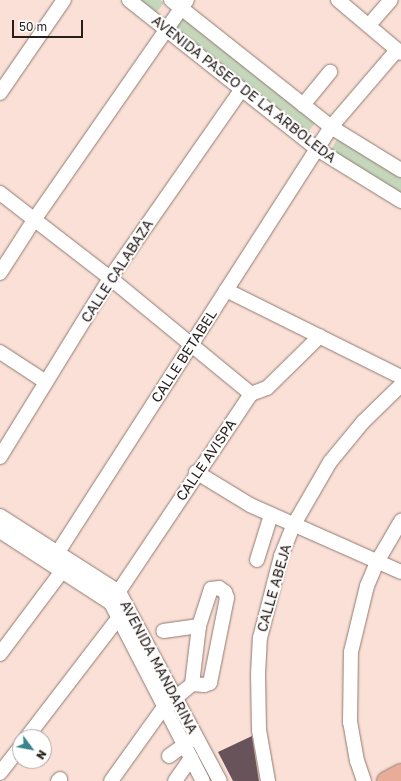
<!DOCTYPE html>
<html>
<head>
<meta charset="utf-8">
<style>
	body { margin:0 }
	#map { position:relative; width:401px; height:781px; overflow:hidden; background:#fae0d6; font-family:"Golos Text",sans-serif }
	div>[style] { position:absolute }
	.green>* { inset:0; background:#c5d7bb }
	.building>* { inset:0; background:#69535a }
	.roads { filter:drop-shadow(0 0 1px #907a70) drop-shadow(0 0 1px #907a70) }
	.minor>* { height:14px; margin:-7px; padding:0 7px; transform-origin:7px; border-radius:7px; background:#fff }
	.major>* { height:18px; margin:-9px; padding:0 9px; transform-origin:9px; border-radius:9px; background:#e8ac98 }
	span { translate:-50% -50%; white-space:nowrap; text-align:center; line-height:1.15; -webkit-text-stroke:4px #fff; paint-order:stroke }
	.street-label { font-size:14px; color:#271e1a }
	.north { position:absolute; left:12px; top:729px; width:40px; height:40px; box-sizing:border-box; background:#fff; border:1px solid #a9a5a3; border-radius:50%; rotate:122deg; font-size:11px; font-weight:700; line-height:16px; text-align:center; color:#271e1a }
	.north::after { content:''; display:block; margin:auto; width:14px; height:18px; background:#3c848c; clip-path:polygon(50% 0,100% 100%,50% 72%,0 100%) }
	.scale { position:absolute; left:12px; top:20px; width:71px; height:18px; box-sizing:border-box; border:2px solid #271e1a; border-top:0; padding-left:5px; font-size:12px; line-height:14px; white-space:nowrap; color:#271e1a; -webkit-text-stroke:3px #fff; paint-order:stroke }
</style>
</head>
<body>
<div id="map">
	<div class="green">
		<div style="clip-path:polygon(140px 0,160px 0,164px 3px,156px 13px)"></div>
		<div style="clip-path:polygon(182px 17px,316px 122px,308px 132px,174px 27px)"></div>
		<div style="clip-path:polygon(337px 139px,401px 178px,401px 193px,331px 150px)"></div>
	</div>
	<div class="building">
		<div style="clip-path:polygon(252px 736px,259px 781px,233px 781px,218px 752px)"></div>
	</div>
	<div class="roads">
		<div class="minor">
			<div style="left:129px;top:0;width:240px;rotate:38.4deg"></div>
			<div style="left:317px;top:149px;width:99px;rotate:31.8deg"></div>
			<div style="left:171px;top:0;width:204px;rotate:38.4deg"></div>
			<div style="left:331px;top:127px;width:82px;rotate:31.6deg"></div>
			<div style="left:338px;top:0;width:82px;rotate:40.1deg"></div>
			<div style="left:369px;top:25px;width:33px;rotate:-49deg"></div>
			<div style="left:0;top:93px;width:113px;rotate:-55.5deg"></div>
			<div style="left:303px;top:105px;width:43px;rotate:-50.7deg"></div>
			<div style="left:0;top:193px;width:139px;rotate:37.7deg"></div>
			<div style="left:110px;top:278px;width:183px;rotate:39.4deg"></div>
			<div style="left:0;top:273px;width:63px;rotate:-57.3deg"></div>
			<div style="left:34px;top:220px;width:268px;rotate:-55.2deg"></div>
			<div style="left:226px;top:290px;width:195px;rotate:26.4deg"></div>
			<div style="left:0;top:352px;width:55px;rotate:33.1deg"></div>
			<div style="left:0;top:457px;width:210px;rotate:-58.4deg"></div>
			<div style="left:110px;top:278px;width:229px;rotate:-55.1deg"></div>
			<div style="left:196px;top:472px;width:63px;rotate:31.4deg"></div>
			<div style="left:250px;top:505px;width:165px;rotate:23.9deg"></div>
			<div style="left:0;top:516px;width:141px;rotate:32.6deg"></div>
			<div style="left:119px;top:592px;width:214px;rotate:61.9deg"></div>
			<div style="left:0;top:531px;width:132px;rotate:33deg"></div>
			<div style="left:111px;top:603px;width:200px;rotate:62.7deg"></div>
			<div style="left:257px;top:560px;width:47px;rotate:-72.7deg"></div>
			<div style="left:51px;top:563px;width:518px;rotate:-57.29deg"></div>
			<div style="left:331px;top:127px;width:101px;rotate:-49.4deg"></div>
			<div style="left:111px;top:603px;width:252px;rotate:-56.2deg"></div>
			<div style="left:251px;top:394px;width:17px;rotate:-21deg"></div>
			<div style="left:267px;top:388px;width:74px;rotate:-44.5deg"></div>
			<div style="left:0;top:654px;width:114px;rotate:-53.2deg"></div>
			<div style="left:192px;top:684px;width:58px;rotate:-83.1deg"></div>
			<div style="left:27px;top:737px;width:158px;rotate:-52.5deg"></div>
			<div style="left:169px;top:756px;width:27px;rotate:-36deg"></div>
			<div style="left:0;top:773px;width:33px;rotate:-52deg"></div>
			<div style="left:58px;top:781px;width:3px;rotate:-45deg"></div>
			<div style="left:111px;top:781px;width:91px;rotate:-54.4deg"></div>
			<div style="left:164px;top:707px;width:36px;rotate:-39deg"></div>
			<div style="left:192px;top:684px;width:12px;rotate:5deg"></div>
			<div style="left:204px;top:685px;width:6px;rotate:-18deg"></div>
			<div style="left:210px;top:683px;width:87px;rotate:-78.7deg"></div>
			<div style="left:227px;top:598px;width:6px;rotate:-108deg"></div>
			<div style="left:225px;top:592px;width:7px;rotate:-146deg"></div>
			<div style="left:219px;top:588px;width:8px;rotate:173deg"></div>
			<div style="left:211px;top:589px;width:39px;rotate:108deg"></div>
			<div style="left:199px;top:626px;width:36px;rotate:172deg"></div>
			<div style="left:175px;top:781px;width:28px;rotate:-55deg"></div>
			<div style="left:268px;top:781px;width:52px;rotate:-100deg"></div>
			<div style="left:259px;top:730px;width:56px;rotate:-91deg"></div>
			<div style="left:258px;top:674px;width:36px;rotate:-87deg"></div>
			<div style="left:260px;top:638px;width:85px;rotate:-75.6deg"></div>
			<div style="left:281px;top:556px;width:32px;rotate:-68deg"></div>
			<div style="left:293px;top:526px;width:74px;rotate:-60deg"></div>
			<div style="left:330px;top:462px;width:52px;rotate:-50.5deg"></div>
			<div style="left:363px;top:422px;width:53px;rotate:-44.2deg"></div>
			<div style="left:364px;top:781px;width:21px;rotate:-109deg"></div>
			<div style="left:357px;top:761px;width:40px;rotate:-100deg"></div>
			<div style="left:350px;top:722px;width:70px;rotate:-89.2deg"></div>
			<div style="left:351px;top:652px;width:68px;rotate:-76.4deg"></div>
			<div style="left:367px;top:586px;width:26px;rotate:-67deg"></div>
			<div style="left:377px;top:562px;width:48px;rotate:-59.7deg"></div>
		</div>
		<div class="major">
			<div style="left:386px;top:781px;width:17px;rotate:-28deg"></div>
		</div>
	</div>
	<div class="street-label">
		<span style="left:244px;top:89px;rotate:38deg">AVENIDA PASEO DE LA ARBOLEDA</span>
		<span style="left:117px;top:271px;rotate:-57deg">CALLE CALABAZA</span>
		<span style="left:184px;top:356px;rotate:-57deg">CALLE BETABEL</span>
		<span style="left:206px;top:460px;rotate:-56deg">CALLE AVISPA</span>
		<span style="left:274px;top:588px;rotate:-74deg">CALLE ABEJA</span>
		<span style="left:159px;top:667px;rotate:62deg">AVENIDA MANDARINA</span>
	</div>
	<div class="north">N</div>
	<div class="scale">50 m</div>
</div>
</body>
</html>
